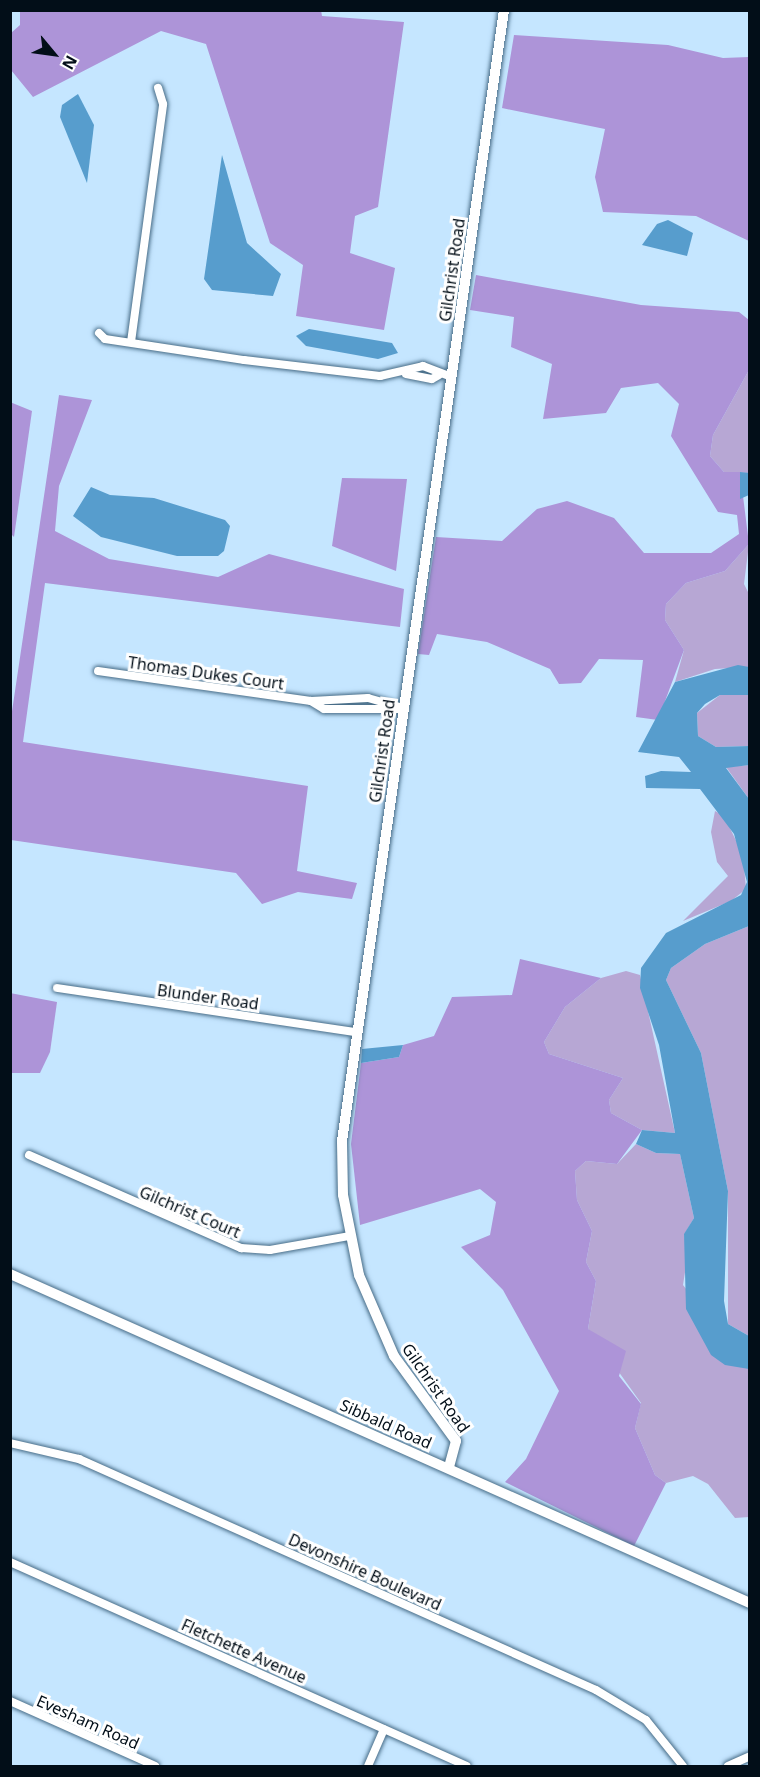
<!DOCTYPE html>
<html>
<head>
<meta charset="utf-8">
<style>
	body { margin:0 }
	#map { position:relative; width:760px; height:1777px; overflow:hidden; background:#c5e6ff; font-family:"Noto Sans",sans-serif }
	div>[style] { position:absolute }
	.green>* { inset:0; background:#b7a7d4 }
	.forest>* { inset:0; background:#ad94d8 }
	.water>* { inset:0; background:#579dcd }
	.roads { filter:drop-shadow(0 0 2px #476c87) drop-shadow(0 0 2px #476c87) }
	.street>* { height:8px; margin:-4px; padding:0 4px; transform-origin:4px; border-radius:4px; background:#fff }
	.secondary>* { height:10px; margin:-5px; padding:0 5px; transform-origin:5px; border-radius:5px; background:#fff }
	span { translate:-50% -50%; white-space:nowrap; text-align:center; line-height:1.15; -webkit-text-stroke:6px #fff; paint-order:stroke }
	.street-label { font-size:16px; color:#020e18 }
	.frame { position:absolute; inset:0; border:12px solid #020e18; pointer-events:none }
	.north { position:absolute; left:24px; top:24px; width:60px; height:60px; -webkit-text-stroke:4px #fff; paint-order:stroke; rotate:119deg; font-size:16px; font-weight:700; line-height:24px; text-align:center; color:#020e18 }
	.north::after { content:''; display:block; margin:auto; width:21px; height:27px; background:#020e18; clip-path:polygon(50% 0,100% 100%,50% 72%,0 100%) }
</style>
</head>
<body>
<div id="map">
	<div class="green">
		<div style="clip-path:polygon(749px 370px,749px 473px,724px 472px,710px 456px,713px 435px)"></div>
		<div style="clip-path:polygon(749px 544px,744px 584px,749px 594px,749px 667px,715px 669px,675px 682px,684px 650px,665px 620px,666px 604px,686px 583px,725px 571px)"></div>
		<div style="clip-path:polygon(720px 695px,749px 695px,749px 746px,716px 747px,698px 736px,697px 713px)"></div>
		<div style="clip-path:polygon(749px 765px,749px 799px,726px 767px)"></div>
		<div style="clip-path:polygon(715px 811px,724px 816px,743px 855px,746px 889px,731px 901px,683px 921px,728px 876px,717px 862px,711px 832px)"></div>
		<div style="clip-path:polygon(749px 926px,749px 1336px,728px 1324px,728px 1191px,701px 1053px,666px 980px,671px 968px,705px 944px)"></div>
		<div style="clip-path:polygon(626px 971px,640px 975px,675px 1133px,642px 1130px,611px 1113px,609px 1100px,623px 1078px,549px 1054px,544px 1042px,565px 1007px,601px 978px)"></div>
		<div style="clip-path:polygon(636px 1144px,656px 1153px,680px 1154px,694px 1218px,684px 1235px,688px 1253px,683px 1285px,749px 1369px,749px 1517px,735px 1518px,708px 1484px,693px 1476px,666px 1483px,655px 1475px,635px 1428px,641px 1403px,588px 1329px,596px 1281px,586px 1262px,592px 1231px,577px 1200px,575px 1171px,586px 1161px,617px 1164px)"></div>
	</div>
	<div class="forest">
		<div style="clip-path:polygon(20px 10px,321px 10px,322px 16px,404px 22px,378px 207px,355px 216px,350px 253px,395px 268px,384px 330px,296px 316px,303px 265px,270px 243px,206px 44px,161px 31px,33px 97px,11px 70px,11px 33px,20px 25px)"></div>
		<div style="clip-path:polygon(514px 35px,668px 45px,723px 58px,749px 57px,749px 241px,696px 216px,603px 212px,595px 177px,605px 129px,502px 108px)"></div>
		<div style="clip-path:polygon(476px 275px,641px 305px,739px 312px,749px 320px,749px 370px,713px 435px,710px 456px,724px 472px,740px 472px,749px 544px,725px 571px,686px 583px,666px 604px,665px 620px,684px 650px,658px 720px,636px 717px,643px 660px,599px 659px,581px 683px,559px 684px,550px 669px,487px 642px,437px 634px,429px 655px,418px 654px,436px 537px,502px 541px,537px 509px,567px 501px,614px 518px,644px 553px,711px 553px,739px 534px,737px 515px,718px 512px,671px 436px,679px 404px,658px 383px,621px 388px,606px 413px,543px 419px,552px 364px,511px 347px,514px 317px,470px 310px)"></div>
		<div style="clip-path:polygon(59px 395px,92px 400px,59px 486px,55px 531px,109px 559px,218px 577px,269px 554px,404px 589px,400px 627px,45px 583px,23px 742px,308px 786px,297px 871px,357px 883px,352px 899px,298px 892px,262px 904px,236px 873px,11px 840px,11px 718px)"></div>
		<div style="clip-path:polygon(10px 402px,32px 411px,14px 537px,10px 533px)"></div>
		<div style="clip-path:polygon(342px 478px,407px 479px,396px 571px,332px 546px)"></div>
		<div style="clip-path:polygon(520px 959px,601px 978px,565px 1007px,544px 1042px,549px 1054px,623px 1078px,609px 1100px,611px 1113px,642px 1130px,617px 1164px,586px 1161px,575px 1171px,577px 1200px,592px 1231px,586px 1262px,596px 1281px,588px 1329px,626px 1351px,619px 1376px,641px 1404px,635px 1428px,655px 1475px,666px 1483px,634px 1546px,505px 1482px,526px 1459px,559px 1391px,503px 1290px,461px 1247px,490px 1235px,496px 1202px,480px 1189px,360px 1225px,351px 1144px,361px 1063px,399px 1057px,403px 1045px,434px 1036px,452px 997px,512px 995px)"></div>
		<div style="clip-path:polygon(10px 993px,57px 1002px,50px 1052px,40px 1073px,11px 1073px)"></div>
	</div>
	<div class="water">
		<div style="clip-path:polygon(78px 94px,94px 125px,87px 183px,60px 117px,62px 105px)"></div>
		<div style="clip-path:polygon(222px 155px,247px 243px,281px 274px,273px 296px,212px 290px,204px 279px)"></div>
		<div style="clip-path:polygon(668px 220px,693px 233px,687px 256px,642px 245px,657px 224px)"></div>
		<div style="clip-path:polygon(309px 329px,392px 343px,398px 353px,378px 359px,306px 346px,296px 336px)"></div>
		<div style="clip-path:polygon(740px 472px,750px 473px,749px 495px,740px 499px)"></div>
		<div style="clip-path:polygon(91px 487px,110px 495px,154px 498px,225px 520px,230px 526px,224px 551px,218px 556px,177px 556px,101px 537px,73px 516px)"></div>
		<div style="clip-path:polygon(738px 665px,749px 667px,749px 695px,720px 695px,705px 704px,697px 713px,698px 736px,716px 747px,749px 746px,749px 765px,726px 768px,749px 799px,749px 926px,705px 944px,671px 968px,666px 980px,701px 1053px,728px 1191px,724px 1301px,728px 1324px,749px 1336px,749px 1369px,725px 1365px,711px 1355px,686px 1309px,684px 1234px,694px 1218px,680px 1154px,656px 1153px,636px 1144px,642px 1130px,675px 1133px,659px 1045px,640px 988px,641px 968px,666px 933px,741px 895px,747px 882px,734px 834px,700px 789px,646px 788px,645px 776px,661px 771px,691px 772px,679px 757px,638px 752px,675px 682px)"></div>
		<div style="clip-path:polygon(403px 1045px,399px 1057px,361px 1063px,362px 1049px)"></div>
	</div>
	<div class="roads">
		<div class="street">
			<div style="left:99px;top:333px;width:8px;rotate:45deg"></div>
			<div style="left:105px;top:339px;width:141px;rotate:8.6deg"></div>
			<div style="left:244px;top:360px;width:137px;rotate:6.7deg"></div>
			<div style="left:380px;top:376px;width:44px;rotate:-13.1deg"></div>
			<div style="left:423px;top:366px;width:30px;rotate:21deg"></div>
			<div style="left:131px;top:342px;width:240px;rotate:-82.3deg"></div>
			<div style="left:163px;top:104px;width:17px;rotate:-107deg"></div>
			<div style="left:406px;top:374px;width:26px;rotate:11deg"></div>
			<div style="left:432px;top:379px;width:8px;rotate:-30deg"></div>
			<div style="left:98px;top:671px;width:215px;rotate:8deg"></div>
			<div style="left:311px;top:701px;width:57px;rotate:-3deg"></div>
			<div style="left:368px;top:698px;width:36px;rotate:16deg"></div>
			<div style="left:311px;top:701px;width:15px;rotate:32deg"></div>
			<div style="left:324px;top:709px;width:78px"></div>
			<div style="left:57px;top:988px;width:302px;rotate:8.4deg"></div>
			<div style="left:29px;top:1155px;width:232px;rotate:23.7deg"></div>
			<div style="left:241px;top:1248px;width:29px;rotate:4deg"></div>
			<div style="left:270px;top:1250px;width:80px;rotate:-10deg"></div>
			<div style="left:10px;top:1443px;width:71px;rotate:13.1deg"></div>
			<div style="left:79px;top:1459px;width:566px;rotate:24.08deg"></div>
			<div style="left:596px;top:1690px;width:58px;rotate:31deg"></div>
			<div style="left:646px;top:1720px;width:59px;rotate:51.2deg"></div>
			<div style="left:10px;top:1562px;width:500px;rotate:24.06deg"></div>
			<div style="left:10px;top:1701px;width:159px;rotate:24.1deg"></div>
			<div style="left:368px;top:1766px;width:40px;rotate:-66.6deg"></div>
			<div style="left:728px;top:1766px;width:24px;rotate:-24deg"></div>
		</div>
		<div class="secondary">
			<div style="left:10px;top:1274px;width:810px;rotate:23.97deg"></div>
			<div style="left:449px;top:1467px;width:27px;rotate:-75deg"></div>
			<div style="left:456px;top:1441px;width:105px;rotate:-126.1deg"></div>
			<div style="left:394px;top:1356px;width:88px;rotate:-113.4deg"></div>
			<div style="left:359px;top:1275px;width:82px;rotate:-101.3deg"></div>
			<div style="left:343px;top:1195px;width:54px;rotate:-91.1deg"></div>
			<div style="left:342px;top:1141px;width:1143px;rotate:-81.85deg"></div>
		</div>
	</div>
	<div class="street-label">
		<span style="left:452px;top:270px;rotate:-82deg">Gilchrist Road</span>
		<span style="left:206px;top:673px;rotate:8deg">Thomas Dukes Court</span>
		<span style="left:382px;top:751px;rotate:-82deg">Gilchrist Road</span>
		<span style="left:208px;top:997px;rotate:8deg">Blunder Road</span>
		<span style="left:190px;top:1212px;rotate:23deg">Gilchrist Court</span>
		<span style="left:436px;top:1388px;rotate:55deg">Gilchrist Road</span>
		<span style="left:386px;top:1424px;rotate:24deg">Sibbald Road</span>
		<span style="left:365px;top:1572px;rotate:24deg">Devonshire Boulevard</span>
		<span style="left:244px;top:1651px;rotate:24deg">Fletchette Avenue</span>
		<span style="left:88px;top:1722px;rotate:24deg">Evesham Road</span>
	</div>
	<div class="frame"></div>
	<div class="north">N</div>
</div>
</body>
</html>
